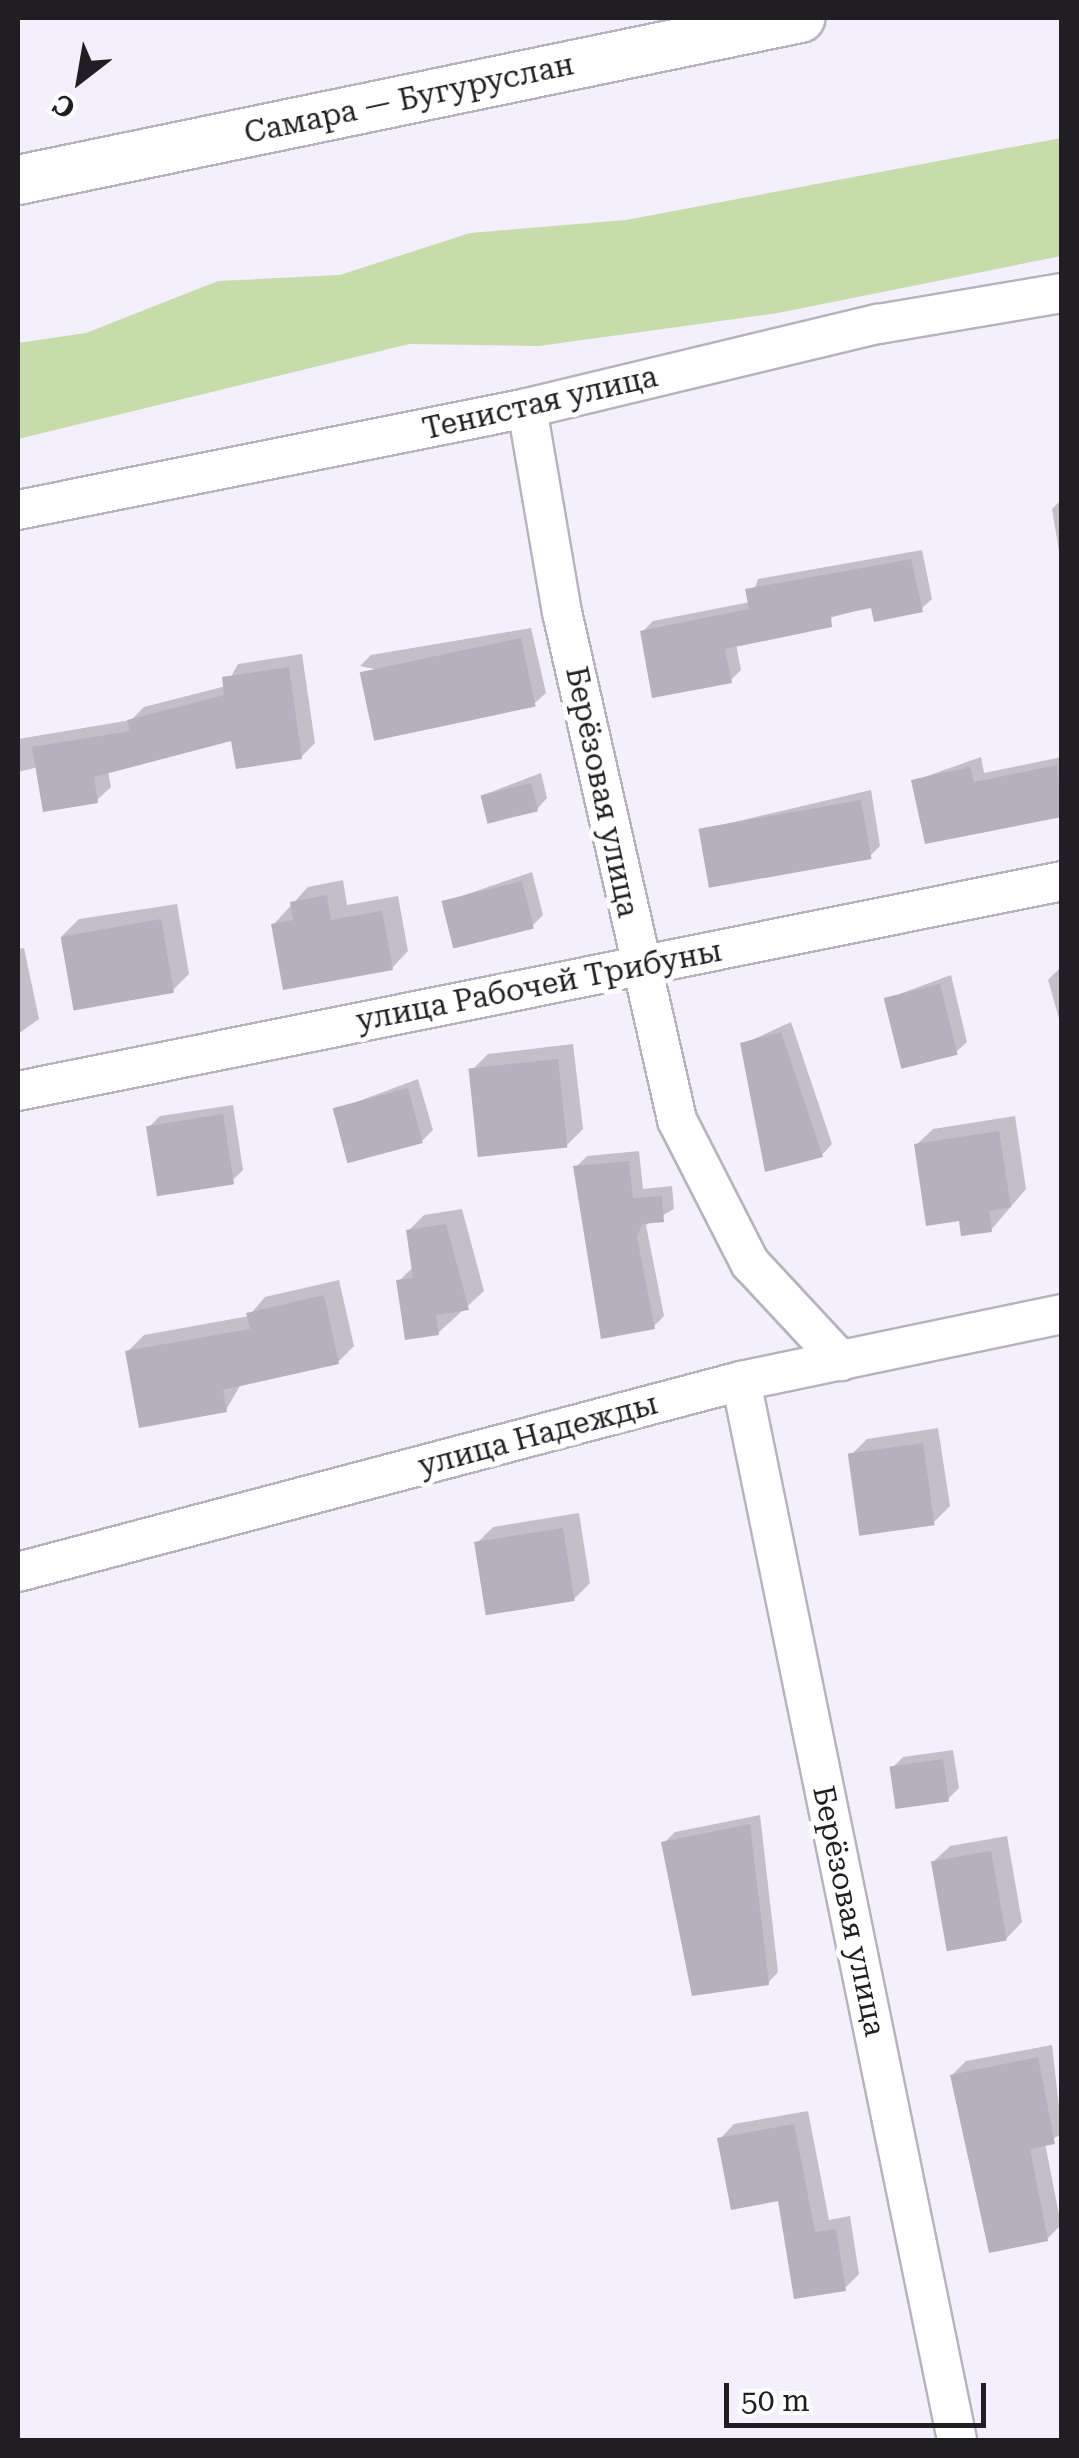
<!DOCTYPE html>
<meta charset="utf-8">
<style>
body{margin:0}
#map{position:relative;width:1079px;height:2458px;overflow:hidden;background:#f3effc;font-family:"Roboto Serif",serif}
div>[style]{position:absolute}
.green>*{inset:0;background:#c6dca9}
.shadow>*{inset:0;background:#0003}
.building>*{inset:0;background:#b4b0bd;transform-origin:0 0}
.roads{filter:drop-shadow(2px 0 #b6b2be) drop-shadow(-2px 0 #b6b2be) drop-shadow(0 2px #b6b2be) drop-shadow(0 -2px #b6b2be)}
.minor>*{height:38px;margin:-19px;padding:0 19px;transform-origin:19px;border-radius:19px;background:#fff}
.major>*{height:48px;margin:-24px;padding:0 24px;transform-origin:24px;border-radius:24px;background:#fff}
span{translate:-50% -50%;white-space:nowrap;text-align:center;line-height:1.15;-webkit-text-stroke:10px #fff;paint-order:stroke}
.street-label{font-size:30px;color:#201e23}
.frame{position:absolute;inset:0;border:20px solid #201e23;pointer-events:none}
.north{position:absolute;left:30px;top:30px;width:100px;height:100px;-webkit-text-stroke:8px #fff;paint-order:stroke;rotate:211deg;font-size:28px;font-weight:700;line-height:40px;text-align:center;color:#201e23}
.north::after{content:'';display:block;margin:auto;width:35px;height:45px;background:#201e23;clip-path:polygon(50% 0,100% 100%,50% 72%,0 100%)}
.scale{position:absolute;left:724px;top:2383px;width:262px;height:45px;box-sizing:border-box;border:5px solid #201e23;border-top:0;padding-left:12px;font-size:30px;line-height:35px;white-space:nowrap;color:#201e23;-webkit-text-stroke:8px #fff;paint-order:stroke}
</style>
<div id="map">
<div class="green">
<i style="clip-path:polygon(1061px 138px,1061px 256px,778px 313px,539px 346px,409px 344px,18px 439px,18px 343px,86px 333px,218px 281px,340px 275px,470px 233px,626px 220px)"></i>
</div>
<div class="shadow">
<i style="clip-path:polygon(1062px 499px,1062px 569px,1052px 509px)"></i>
<i style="clip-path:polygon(922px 550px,932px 599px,921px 609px,873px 606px,736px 644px,741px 670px,730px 681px,642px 632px,653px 621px,750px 602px,758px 579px)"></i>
<i style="clip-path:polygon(531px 628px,546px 693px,535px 703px,360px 666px,371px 655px)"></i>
<i style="clip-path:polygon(302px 654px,315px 743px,301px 757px,233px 738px,108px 771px,111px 787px,97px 800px,38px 767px,18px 772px,18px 739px,131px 720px,144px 707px,226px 686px,238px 664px)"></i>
<i style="clip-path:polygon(981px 757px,984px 773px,1062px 757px,1062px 815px,913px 781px)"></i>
<i style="clip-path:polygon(541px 773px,547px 798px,537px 809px,483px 795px)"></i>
<i style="clip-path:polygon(871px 790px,880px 846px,869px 857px,703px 838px,713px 827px)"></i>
<i style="clip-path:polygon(532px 872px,543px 915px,532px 926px,444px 902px)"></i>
<i style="clip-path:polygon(343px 880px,347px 905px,398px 896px,408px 951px,392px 968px,273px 925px,308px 887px)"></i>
<i style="clip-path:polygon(177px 904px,189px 974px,172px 991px,62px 936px,79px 919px)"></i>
<i style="clip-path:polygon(24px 948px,39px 1019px,18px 1034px,18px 949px)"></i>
<i style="clip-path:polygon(1059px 969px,1062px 969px,1062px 1029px,1048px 980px)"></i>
<i style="clip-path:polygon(951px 975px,967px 1042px,956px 1052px,886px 999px)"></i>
<i style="clip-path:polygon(791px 1022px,832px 1144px,822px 1155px,743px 1044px)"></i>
<i style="clip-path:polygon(573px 1044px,583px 1129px,567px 1145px,471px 1071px,488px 1054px)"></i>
<i style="clip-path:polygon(418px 1079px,433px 1130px,422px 1141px,335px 1110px)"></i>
<i style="clip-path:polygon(233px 1105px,243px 1170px,232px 1181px,149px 1127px,160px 1116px)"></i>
<i style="clip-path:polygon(1015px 1116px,1026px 1189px,991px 1230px,961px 1218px,916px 1145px,933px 1129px)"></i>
<i style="clip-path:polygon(639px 1151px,643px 1189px,672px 1186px,674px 1209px,646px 1225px,664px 1316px,654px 1326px,576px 1167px,587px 1156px)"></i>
<i style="clip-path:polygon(462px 1209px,484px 1291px,438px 1333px,399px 1281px,413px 1267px,408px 1231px,424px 1215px)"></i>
<i style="clip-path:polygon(339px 1280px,354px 1346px,338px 1362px,241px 1384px,226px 1410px,127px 1352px,144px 1335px,249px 1316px,265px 1297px)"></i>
<i style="clip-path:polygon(938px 1428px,950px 1506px,934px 1522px,850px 1456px,867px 1439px)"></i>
<i style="clip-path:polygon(579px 1513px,590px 1583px,574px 1599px,477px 1543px,493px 1527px)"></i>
<i style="clip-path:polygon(953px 1750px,959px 1788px,948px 1799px,892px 1768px,903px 1757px)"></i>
<i style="clip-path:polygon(760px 1815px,778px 1972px,768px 1983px,664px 1843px,675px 1832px)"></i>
<i style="clip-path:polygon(1007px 1836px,1022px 1922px,1006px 1939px,933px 1862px,950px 1846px)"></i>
<i style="clip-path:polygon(1052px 2045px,1062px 2134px,1045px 2143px,1061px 2225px,1047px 2239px,952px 2075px,966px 2061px)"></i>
<i style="clip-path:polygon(808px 2111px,829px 2220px,850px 2216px,859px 2274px,845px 2288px,780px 2198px,720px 2139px,734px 2124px)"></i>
</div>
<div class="building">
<i style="clip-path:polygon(911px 559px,923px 612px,874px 622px,871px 608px,831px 616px,832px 627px,725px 649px,732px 683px,652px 698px,640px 631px,749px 609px,745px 589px)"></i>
<i style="left:521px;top:638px;width:70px;height:165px;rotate:78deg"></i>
<i style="clip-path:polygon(289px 667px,302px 759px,236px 769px,231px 741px,94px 777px,98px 803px,43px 812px,32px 747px,130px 731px,127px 720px,224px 695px,222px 677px)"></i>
<i style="clip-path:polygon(1057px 765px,1062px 817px,925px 844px,911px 780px,970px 767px,974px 782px)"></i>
<i style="left:531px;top:783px;width:29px;height:52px;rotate:76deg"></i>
<i style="left:861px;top:800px;width:60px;height:165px;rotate:80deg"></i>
<i style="left:522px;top:881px;width:49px;height:83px;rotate:76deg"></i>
<i style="clip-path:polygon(327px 895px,331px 920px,382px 911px,393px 970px,283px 990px,271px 924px,293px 920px,290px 902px)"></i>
<i style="left:161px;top:919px;width:75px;height:102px;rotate:80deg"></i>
<i style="left:940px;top:984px;width:73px;height:58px;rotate:76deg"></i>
<i style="clip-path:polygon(781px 1032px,823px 1157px,765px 1172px,740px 1043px)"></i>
<i style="left:558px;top:1059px;width:89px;height:90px;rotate:84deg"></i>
<i style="left:408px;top:1088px;width:57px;height:78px;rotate:75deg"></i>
<i style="left:223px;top:1114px;width:71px;height:78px;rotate:81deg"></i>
<i style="clip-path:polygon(999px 1131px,1011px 1207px,989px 1211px,992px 1232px,961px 1236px,959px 1221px,926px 1226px,914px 1144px)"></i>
<i style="clip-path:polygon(629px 1161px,633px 1198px,662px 1196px,664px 1222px,642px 1224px,637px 1237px,655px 1329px,601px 1339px,573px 1166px)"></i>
<i style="clip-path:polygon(446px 1224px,469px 1310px,436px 1315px,439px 1335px,405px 1340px,396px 1280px,413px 1278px,406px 1230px)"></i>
<i style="clip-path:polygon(324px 1295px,339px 1364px,223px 1390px,227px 1412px,139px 1428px,125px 1351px,250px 1329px,246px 1313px)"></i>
<i style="left:923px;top:1443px;width:83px;height:76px;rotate:82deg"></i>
<i style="left:563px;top:1528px;width:74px;height:90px;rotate:81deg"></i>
<i style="left:943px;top:1759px;width:43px;height:54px;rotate:82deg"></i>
<i style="clip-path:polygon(750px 1824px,769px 1985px,692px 1996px,661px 1842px)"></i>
<i style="left:991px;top:1851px;width:91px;height:61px;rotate:80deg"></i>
<i style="clip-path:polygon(1038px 2057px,1055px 2144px,1030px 2149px,1048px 2241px,989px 2253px,950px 2075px)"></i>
<i style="clip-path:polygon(794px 2124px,815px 2232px,836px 2229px,846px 2291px,794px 2299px,778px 2201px,731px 2210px,717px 2138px)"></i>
</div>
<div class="roads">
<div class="minor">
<i style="left:527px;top:408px;width:207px;rotate:80.3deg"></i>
<i style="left:562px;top:612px;width:521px;rotate:77.24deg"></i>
<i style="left:677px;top:1120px;width:161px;rotate:63deg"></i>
<i style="left:750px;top:1263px;width:134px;rotate:47.1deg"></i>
<i style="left:18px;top:510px;width:519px;rotate:-11.33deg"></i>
<i style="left:527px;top:408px;width:361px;rotate:-13.5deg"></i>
<i style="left:878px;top:324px;width:187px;rotate:-9.6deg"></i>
<i style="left:18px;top:1091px;width:1065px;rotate:-11.37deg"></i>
<i style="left:741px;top:1381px;width:1081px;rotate:78.47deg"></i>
<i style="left:18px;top:1572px;width:748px;rotate:-14.8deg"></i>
<i style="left:741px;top:1381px;width:328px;rotate:-11.8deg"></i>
</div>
<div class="major">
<i style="left:18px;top:180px;width:799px;rotate:-11.7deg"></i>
</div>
</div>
<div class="street-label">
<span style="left:409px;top:99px;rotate:-12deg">Самара — Бугуруслан</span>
<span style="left:540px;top:403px;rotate:-13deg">Тенистая улица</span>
<span style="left:602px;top:792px;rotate:78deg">Берёзовая улица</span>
<span style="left:539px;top:986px;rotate:-11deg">улица Рабочей Трибуны</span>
<span style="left:538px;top:1435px;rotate:-15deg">улица Надежды</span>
<span style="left:849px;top:1911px;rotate:78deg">Берёзовая улица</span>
</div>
<div class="frame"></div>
<div class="north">С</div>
<div class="scale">50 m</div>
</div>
